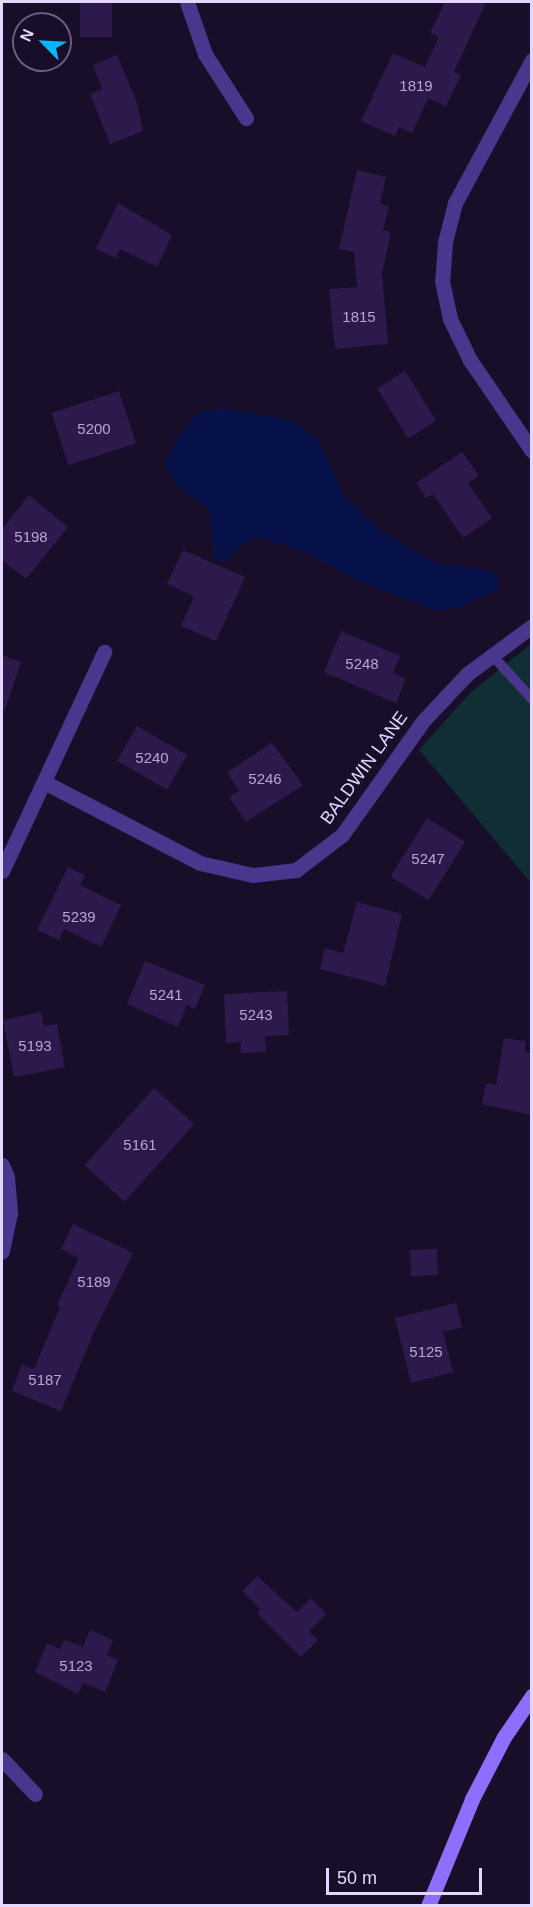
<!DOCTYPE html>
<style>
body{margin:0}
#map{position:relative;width:533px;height:1907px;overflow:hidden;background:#180e29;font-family:Arial,sans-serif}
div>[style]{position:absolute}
.green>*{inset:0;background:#112e34}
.water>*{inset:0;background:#07124a}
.building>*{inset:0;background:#2d194c;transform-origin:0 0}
.lane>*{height:10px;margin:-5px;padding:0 5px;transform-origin:5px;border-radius:5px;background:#4a368c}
.street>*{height:15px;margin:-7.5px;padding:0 7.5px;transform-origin:7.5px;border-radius:7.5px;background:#4a368c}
.secondary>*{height:15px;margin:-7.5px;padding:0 7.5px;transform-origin:7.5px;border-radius:7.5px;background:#8e6eff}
span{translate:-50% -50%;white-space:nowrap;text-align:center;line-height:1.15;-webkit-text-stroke:4.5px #180e29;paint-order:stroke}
.number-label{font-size:15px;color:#b6a8d2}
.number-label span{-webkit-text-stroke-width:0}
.street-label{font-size:18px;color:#e3d7ff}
.frame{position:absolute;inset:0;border:3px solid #e3d7ff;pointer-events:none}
.north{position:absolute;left:12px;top:12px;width:60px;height:60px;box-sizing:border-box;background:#180e29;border:2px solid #695e7f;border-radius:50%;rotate:294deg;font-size:16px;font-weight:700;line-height:24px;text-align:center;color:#e3d7ff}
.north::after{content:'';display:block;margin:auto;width:21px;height:27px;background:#03b4ff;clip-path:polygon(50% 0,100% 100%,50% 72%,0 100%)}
.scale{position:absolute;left:326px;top:1868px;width:156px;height:27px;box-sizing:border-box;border:3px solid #e3d7ff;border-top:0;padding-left:8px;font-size:18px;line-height:21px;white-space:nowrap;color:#e3d7ff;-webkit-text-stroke:4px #180e29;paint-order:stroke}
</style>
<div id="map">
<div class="green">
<i style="clip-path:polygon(531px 644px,531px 883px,419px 750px,470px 693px)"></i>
</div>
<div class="water">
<i style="clip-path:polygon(225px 408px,290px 420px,318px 439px,344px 496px,382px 531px,433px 562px,493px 572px,498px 577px,499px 589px,460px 607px,438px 611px,360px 582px,304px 552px,260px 537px,243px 544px,222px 563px,215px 558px,209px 509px,176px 485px,165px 465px,177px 438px,198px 413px)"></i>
</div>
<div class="building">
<i style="left:80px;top:2px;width:32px;height:35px"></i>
<i style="clip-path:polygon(445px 2px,486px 2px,454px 72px,461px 75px,446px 106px,428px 98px,412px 133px,399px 127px,395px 136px,361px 121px,393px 53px,425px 67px,439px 37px,430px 33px)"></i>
<i style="clip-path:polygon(117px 55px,137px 103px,143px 131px,110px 144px,90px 94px,102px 89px,93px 65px)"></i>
<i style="clip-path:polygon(357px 170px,386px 177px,380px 204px,389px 206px,383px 230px,391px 232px,382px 273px,388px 344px,335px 349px,329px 289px,357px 287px,354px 252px,339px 249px)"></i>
<i style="clip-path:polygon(118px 203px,172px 235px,157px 267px,120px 249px,116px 258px,96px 249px)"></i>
<i style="left:405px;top:371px;width:59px;height:33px;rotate:58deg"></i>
<i style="left:119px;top:391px;width:55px;height:71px;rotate:72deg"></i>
<i style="clip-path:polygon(462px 452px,479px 476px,468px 483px,492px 518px,463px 538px,433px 494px,426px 498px,416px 483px)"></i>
<i style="clip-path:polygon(29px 495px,68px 527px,26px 579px,2px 560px,2px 529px)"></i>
<i style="clip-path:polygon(183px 550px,245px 577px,216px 641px,181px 626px,194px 596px,167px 584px)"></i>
<i style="clip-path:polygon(341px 631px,400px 656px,393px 673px,406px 679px,396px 703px,324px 672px)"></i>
<i style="clip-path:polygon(2px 655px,21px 662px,5px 710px,2px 709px)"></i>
<i style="left:137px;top:726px;width:58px;height:40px;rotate:30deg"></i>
<i style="clip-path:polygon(272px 743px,303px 785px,246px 822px,229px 797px,239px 791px,227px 772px)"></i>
<i style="left:427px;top:818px;width:45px;height:69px;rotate:32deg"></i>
<i style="clip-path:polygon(68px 867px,85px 875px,80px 885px,121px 905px,101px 947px,64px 929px,59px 940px,37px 930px)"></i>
<i style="clip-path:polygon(357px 902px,402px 914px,385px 986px,320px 969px,325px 948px,343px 953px)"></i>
<i style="clip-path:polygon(145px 961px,205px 985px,195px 1009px,187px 1005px,178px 1027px,127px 1004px)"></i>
<i style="clip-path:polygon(287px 991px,289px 1035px,265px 1036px,266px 1052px,241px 1053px,241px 1042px,226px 1043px,224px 994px)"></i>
<i style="clip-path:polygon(41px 1012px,44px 1026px,57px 1024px,65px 1067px,14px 1077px,3px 1020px)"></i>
<i style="clip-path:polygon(504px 1038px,526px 1041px,525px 1052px,531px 1053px,531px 1115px,482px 1104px,486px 1083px,496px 1085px)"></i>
<i style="left:154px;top:1088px;width:54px;height:104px;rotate:42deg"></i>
<i style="clip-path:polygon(73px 1224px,133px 1253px,97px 1325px,61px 1411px,12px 1391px,22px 1364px,34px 1369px,60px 1307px,57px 1305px,79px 1258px,61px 1249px)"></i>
<i style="left:437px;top:1249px;width:26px;height:27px;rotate:88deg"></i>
<i style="clip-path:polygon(456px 1303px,462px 1327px,443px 1332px,453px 1372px,411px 1383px,395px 1318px)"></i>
<i style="clip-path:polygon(257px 1576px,297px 1612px,311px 1598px,326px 1614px,309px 1631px,318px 1640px,301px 1657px,257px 1613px,260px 1609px,242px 1591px)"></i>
<i style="clip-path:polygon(90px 1630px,113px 1640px,107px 1655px,118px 1660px,105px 1692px,83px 1683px,78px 1694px,35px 1672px,47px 1643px,60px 1649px,64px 1640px,83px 1647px)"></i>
</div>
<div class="lane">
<i style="left:491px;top:654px;width:61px;rotate:47.7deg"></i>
</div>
<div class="street">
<i style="left:187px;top:2px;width:55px;rotate:70.9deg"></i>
<i style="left:205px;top:54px;width:76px;rotate:57.4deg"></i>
<i style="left:532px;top:60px;width:162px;rotate:118.3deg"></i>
<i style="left:455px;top:203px;width:40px;rotate:104.4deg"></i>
<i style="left:445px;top:242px;width:39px;rotate:94deg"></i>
<i style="left:442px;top:281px;width:39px;rotate:78deg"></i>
<i style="left:450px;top:319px;width:46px;rotate:64deg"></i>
<i style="left:470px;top:360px;width:110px;rotate:55.7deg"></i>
<i style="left:44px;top:782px;width:176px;rotate:27.4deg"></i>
<i style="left:200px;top:863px;width:54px;rotate:12.8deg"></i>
<i style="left:253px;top:875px;width:43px;rotate:-6.6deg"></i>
<i style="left:296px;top:870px;width:58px;rotate:-37.3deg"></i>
<i style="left:342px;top:835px;width:140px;rotate:-54.6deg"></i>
<i style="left:423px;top:721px;width:64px;rotate:-46.9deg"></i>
<i style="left:467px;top:674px;width:81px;rotate:-36.4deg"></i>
<i style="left:2px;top:871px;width:242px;rotate:-65deg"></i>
<i style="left:2px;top:1165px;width:13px;rotate:67deg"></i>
<i style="left:7px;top:1177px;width:36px;rotate:85deg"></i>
<i style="left:10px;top:1213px;width:39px;rotate:102deg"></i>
<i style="left:2px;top:1759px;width:48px;rotate:46.7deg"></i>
</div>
<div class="secondary">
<i style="left:428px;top:1906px;width:116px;rotate:-67.6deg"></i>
<i style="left:472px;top:1799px;width:70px;rotate:-62.7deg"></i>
<i style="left:504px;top:1737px;width:50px;rotate:-55.7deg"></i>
</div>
<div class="number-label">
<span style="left:416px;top:86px">1819</span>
<span style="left:359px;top:317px">1815</span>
<span style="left:94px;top:429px">5200</span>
<span style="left:31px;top:537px">5198</span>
<span style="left:362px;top:664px">5248</span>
<span style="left:152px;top:758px">5240</span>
<span style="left:265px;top:779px">5246</span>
<span style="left:428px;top:859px">5247</span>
<span style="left:79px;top:917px">5239</span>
<span style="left:166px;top:995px">5241</span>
<span style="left:256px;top:1015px">5243</span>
<span style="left:35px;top:1046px">5193</span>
<span style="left:140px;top:1145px">5161</span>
<span style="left:94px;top:1282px">5189</span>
<span style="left:426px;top:1352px">5125</span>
<span style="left:45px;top:1380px">5187</span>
<span style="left:76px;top:1666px">5123</span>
</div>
<div class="street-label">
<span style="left:364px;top:768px;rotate:-54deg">BALDWIN LANE</span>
</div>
<div class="frame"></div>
<div class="north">N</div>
<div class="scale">50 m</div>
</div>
